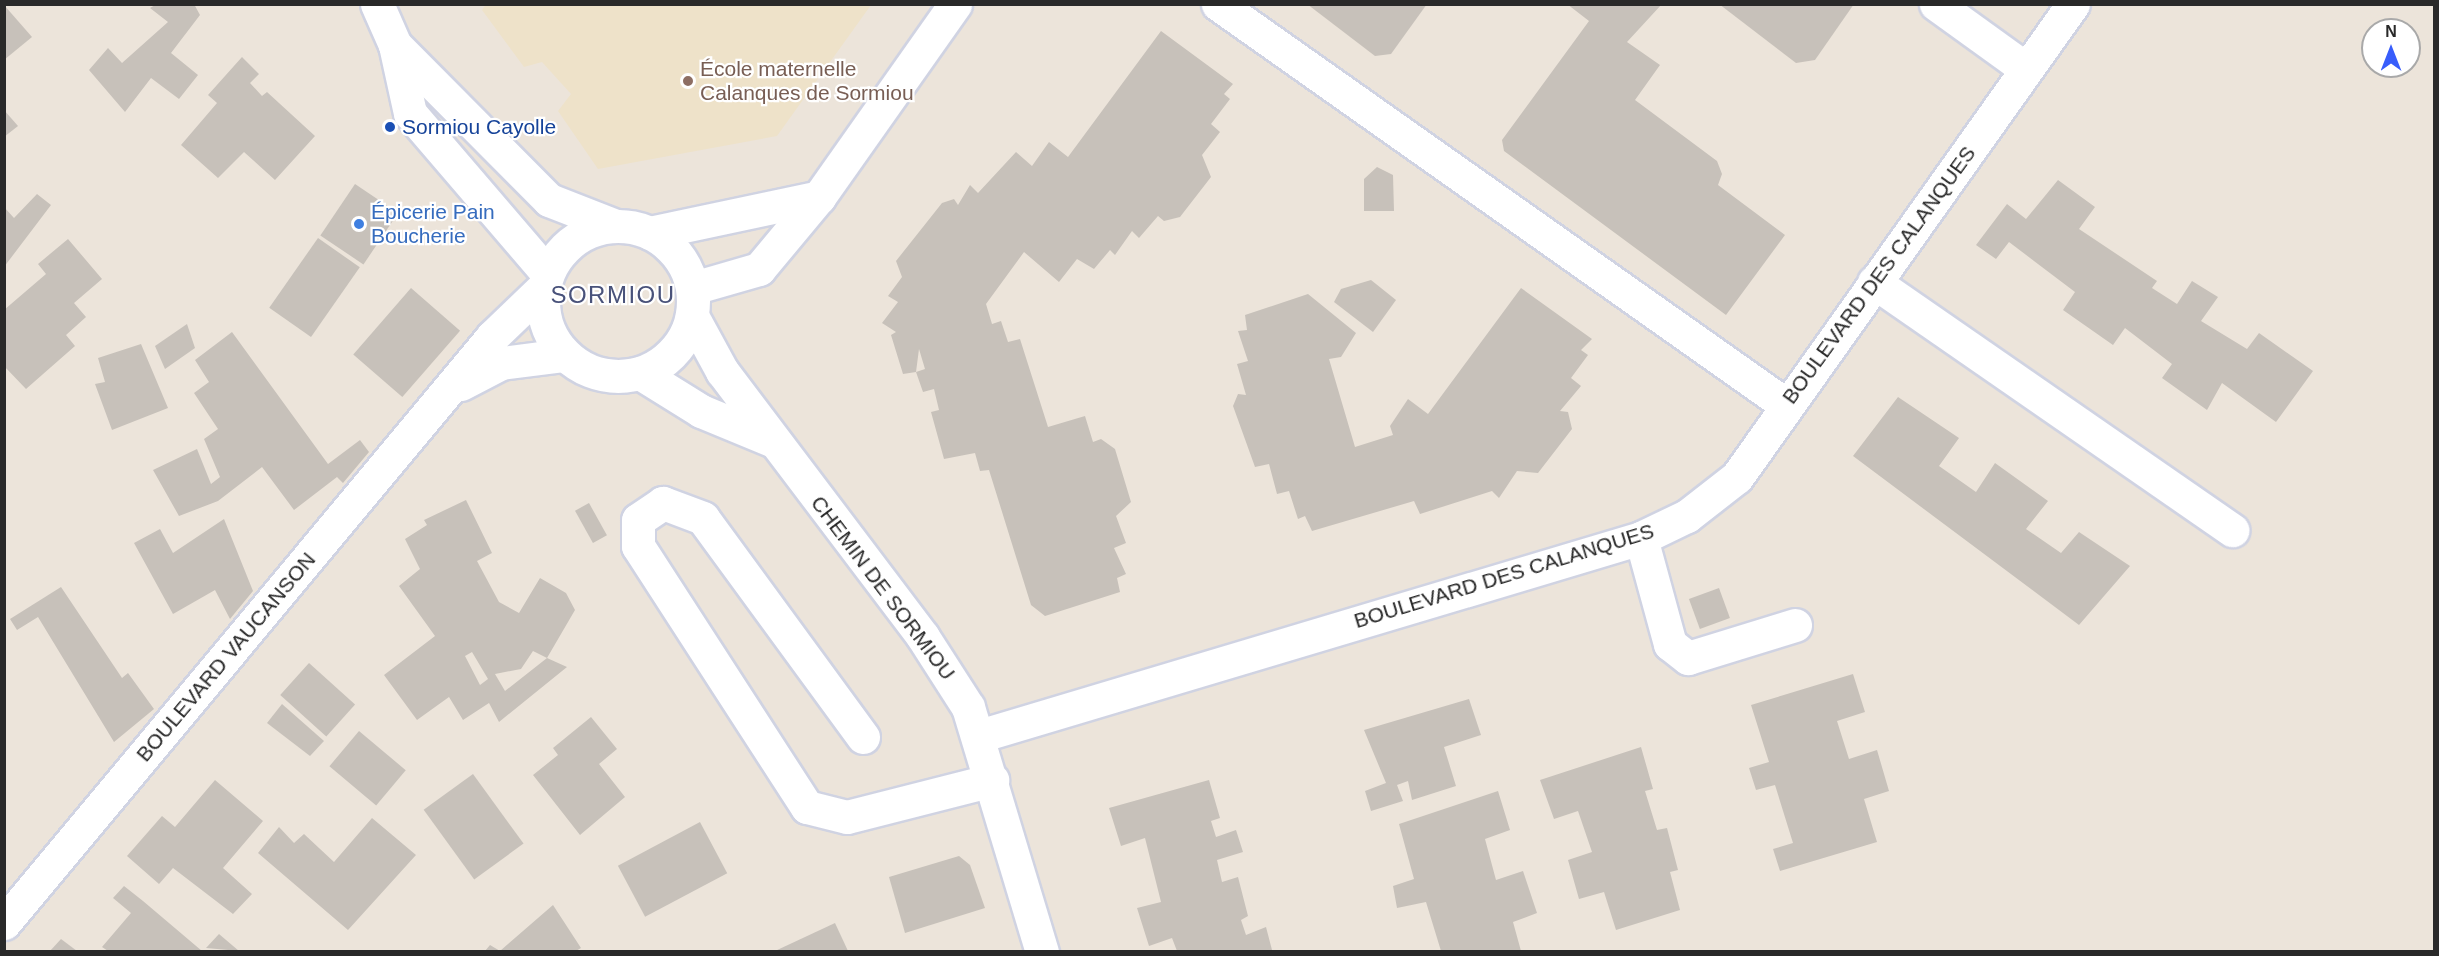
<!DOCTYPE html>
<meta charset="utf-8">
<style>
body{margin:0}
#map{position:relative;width:2439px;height:956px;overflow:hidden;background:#ece4da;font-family:Arial,sans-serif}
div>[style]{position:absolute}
.education>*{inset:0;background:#eee2c9}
.building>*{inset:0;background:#c7c1ba;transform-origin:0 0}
.roads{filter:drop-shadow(2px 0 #d0d3e2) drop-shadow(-2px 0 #d0d3e2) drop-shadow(0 2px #d0d3e2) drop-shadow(0 -2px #d0d3e2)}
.minor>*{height:33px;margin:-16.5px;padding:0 16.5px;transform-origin:16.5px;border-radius:16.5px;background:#fff}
.minor>.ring{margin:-16.5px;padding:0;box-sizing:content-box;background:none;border:33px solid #fff;border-radius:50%}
.dots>*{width:16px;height:16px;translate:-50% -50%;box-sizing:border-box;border:3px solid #fff;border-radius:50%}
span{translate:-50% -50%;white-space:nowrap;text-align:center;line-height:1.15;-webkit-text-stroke:4.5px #fff;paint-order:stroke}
.education-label{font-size:21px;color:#785e54}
.left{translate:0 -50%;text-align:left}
.transit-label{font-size:21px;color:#164399}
.shop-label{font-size:21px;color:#366cbe}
.street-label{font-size:21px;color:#292929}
.quarter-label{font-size:24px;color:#49527a;letter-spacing:1.5px}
.frame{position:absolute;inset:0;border:6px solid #292929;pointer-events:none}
.north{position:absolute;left:2361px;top:18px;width:60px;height:60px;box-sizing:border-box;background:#fff;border:2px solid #a9a9a9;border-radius:50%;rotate:0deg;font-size:16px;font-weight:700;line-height:24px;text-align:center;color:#292929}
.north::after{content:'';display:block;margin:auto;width:21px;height:27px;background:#385dfb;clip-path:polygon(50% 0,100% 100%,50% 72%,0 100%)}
</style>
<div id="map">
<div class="education">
<i style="clip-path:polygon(486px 4px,871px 4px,871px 5px,777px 136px,598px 169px,558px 111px,571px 94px,542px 62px,524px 67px,482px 10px)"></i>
</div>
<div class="building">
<i style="clip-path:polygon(157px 4px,194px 4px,200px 15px,171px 53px,198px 75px,179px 99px,151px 78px,125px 112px,89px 70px,108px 48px,122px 63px,168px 22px,150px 8px)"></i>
<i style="clip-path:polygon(1307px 4px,1427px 4px,1391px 54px,1375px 56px)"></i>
<i style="clip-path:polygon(1567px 4px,1662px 4px,1627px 42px,1660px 65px,1635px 100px,1717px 161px,1722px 174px,1718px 185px,1785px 235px,1726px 315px,1504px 151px,1502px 140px,1589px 21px)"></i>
<i style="clip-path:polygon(1719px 4px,1854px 4px,1815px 60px,1796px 63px)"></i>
<i style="clip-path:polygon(4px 5px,32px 37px,4px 60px)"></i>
<i style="clip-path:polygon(1161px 31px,1233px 84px,1224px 94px,1230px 99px,1211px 124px,1220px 132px,1202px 155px,1211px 177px,1180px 217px,1164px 221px,1158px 216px,1139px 238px,1132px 231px,1115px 255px,1110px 250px,1094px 269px,1077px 259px,1059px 282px,1024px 252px,986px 304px,992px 324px,1001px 321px,1008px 342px,1020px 339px,1048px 427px,1085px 416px,1093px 442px,1101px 439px,1115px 449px,1131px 502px,1116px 516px,1126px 543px,1114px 548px,1126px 574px,1117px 578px,1120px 592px,1045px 616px,1031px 605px,989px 470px,980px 471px,975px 453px,944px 459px,931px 412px,939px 410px,934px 389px,923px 392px,916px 372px,925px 369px,919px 349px,916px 372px,903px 374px,891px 335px,896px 332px,882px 323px,898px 302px,888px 296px,902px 277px,896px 261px,942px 203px,954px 199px,958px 205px,970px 185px,978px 193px,1016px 152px,1032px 166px,1049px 142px,1068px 157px)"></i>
<i style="clip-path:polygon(242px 57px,259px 74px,250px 83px,262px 96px,267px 92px,315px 136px,275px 180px,244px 152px,218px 178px,181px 145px,217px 103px,208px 95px)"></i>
<i style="clip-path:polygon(4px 110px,18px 126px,4px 137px)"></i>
<i style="clip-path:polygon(1377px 167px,1393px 175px,1394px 211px,1364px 211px,1364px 179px)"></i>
<i style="clip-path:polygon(2058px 180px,2095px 207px,2079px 229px,2157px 281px,2152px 288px,2177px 304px,2192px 281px,2218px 297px,2201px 321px,2247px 349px,2259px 333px,2313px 371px,2276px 422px,2222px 383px,2207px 410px,2162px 378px,2172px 364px,2125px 328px,2113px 345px,2063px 310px,2075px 292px,2009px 242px,1996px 259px,1976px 245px,2007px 204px,2026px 219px)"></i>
<i style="left:355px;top:184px;width:52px;height:62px;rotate:34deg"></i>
<i style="clip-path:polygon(37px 194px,51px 205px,4px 267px,4px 207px,14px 218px)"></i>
<i style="left:318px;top:238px;width:51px;height:85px;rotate:35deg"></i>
<i style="clip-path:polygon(68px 239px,102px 279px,74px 303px,86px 317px,66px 335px,75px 346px,26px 389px,4px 366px,4px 310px,46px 274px,38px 264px)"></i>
<i style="clip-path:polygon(1371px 280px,1396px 300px,1373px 332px,1334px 302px,1341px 289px)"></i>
<i style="left:411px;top:288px;width:65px;height:88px;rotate:41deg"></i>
<i style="clip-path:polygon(1521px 288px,1592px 339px,1581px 350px,1588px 355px,1571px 378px,1581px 386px,1560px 411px,1568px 412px,1572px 429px,1538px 473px,1517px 471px,1499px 498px,1492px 491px,1420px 514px,1414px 501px,1312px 531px,1305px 516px,1298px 519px,1289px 491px,1277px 494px,1269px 464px,1255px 467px,1233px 406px,1238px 394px,1246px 395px,1237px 364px,1248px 361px,1238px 331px,1247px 330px,1245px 315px,1308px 294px,1356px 333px,1341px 357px,1329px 359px,1355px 447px,1393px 435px,1390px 426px,1408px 399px,1428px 414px)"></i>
<i style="clip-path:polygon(187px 324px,195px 348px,165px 369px,155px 346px)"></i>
<i style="clip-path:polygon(232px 332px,328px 464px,360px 440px,369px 452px,343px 483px,337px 477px,294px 510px,262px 467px,218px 501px,179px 516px,153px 470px,197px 449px,211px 484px,220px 477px,204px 439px,218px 429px,194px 393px,209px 382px,195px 360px)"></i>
<i style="clip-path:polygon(141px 344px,168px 408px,112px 430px,95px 384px,105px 382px,98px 358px)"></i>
<i style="clip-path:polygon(1898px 397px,1959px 438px,1939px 466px,1976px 492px,1995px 463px,2048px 501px,2026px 529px,2061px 553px,2079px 532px,2130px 566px,2079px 625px,1853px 456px)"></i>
<i style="clip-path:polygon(evenodd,466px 500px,492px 553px,477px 561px,499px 602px,519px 613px,540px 578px,566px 593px,575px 610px,547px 658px,533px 651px,521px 669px,495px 674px,505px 691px,547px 658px,567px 667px,499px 722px,489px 703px,463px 720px,449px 697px,417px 720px,384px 675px,435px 636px,399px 586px,420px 569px,405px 539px,427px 525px,424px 520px,466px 500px,472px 652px,488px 679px,480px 685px,465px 656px,472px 652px)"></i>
<i style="left:589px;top:503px;width:37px;height:16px;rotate:61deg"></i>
<i style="clip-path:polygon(224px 519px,253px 591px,230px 619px,215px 590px,173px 614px,134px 543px,160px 529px,173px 553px)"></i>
<i style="clip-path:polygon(61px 587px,122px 678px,128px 673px,154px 709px,114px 742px,38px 617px,17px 630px,10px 619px)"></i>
<i style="left:1719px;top:588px;width:32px;height:32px;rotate:70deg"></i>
<i style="left:309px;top:663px;width:62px;height:43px;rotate:42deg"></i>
<i style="clip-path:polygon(1853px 674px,1865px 712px,1837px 721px,1849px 759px,1877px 750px,1889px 791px,1864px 799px,1877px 842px,1780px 871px,1773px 849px,1793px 843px,1775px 785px,1756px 790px,1749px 768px,1769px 762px,1751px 705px)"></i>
<i style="clip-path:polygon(1469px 699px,1481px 735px,1444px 747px,1456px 786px,1412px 800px,1408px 781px,1397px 785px,1403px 801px,1371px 811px,1365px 791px,1386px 783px,1364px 730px)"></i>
<i style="clip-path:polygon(282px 704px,324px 741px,310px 756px,267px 723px)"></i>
<i style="clip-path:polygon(591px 717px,617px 749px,599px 764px,625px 797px,580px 835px,533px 775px,558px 755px,553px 748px)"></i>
<i style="left:359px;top:731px;width:61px;height:46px;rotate:40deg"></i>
<i style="clip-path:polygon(1641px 747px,1653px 789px,1645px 791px,1657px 830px,1667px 828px,1678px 870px,1670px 872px,1680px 910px,1616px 930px,1604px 892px,1579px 899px,1568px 860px,1592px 852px,1578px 811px,1554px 819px,1540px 780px)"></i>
<i style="left:473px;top:774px;width:86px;height:61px;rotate:54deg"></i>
<i style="clip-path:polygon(215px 780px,263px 821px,223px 868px,252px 894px,233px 914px,173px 868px,159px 884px,127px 856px,162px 816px,175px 827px)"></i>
<i style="clip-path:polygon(1209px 780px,1220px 818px,1211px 821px,1216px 837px,1236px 830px,1243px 852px,1217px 860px,1222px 882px,1238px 877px,1248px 916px,1241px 920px,1246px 935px,1266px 927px,1272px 950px,1177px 951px,1172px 938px,1149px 946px,1137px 908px,1161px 902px,1145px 838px,1121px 846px,1109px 808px)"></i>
<i style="clip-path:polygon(1498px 791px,1510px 830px,1485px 839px,1496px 880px,1523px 871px,1537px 913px,1513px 922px,1521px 951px,1441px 951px,1426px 902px,1397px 908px,1393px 886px,1414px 879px,1399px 824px)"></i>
<i style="clip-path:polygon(372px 818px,416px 855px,348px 930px,258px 853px,279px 827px,294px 843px,304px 834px,334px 862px)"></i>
<i style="left:700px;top:822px;width:58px;height:93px;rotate:62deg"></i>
<i style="clip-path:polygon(959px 856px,970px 865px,985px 908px,905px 933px,889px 877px)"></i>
<i style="clip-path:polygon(124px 886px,143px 901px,202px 951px,108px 951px,102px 947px,131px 913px,113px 898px)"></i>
<i style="clip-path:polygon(553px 905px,581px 948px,576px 951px,485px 951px,490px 945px,500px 951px)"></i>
<i style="clip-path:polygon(835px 923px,848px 951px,775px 951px)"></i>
<i style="clip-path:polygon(219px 934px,239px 951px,206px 948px)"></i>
<i style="clip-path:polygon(61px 939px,77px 951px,50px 951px)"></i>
</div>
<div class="roads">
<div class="minor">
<i style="left:377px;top:4px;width:45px;rotate:66.3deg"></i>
<i style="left:395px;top:45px;width:70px;rotate:77.6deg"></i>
<i style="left:410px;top:113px;width:211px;rotate:49.4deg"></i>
<i style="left:1218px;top:4px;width:695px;rotate:35.22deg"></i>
<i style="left:1936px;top:4px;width:111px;rotate:35.8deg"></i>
<i style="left:395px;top:45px;width:218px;rotate:45.2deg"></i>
<i style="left:549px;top:200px;width:72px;rotate:21.2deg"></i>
<i class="ring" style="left:543px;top:226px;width:117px;height:117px"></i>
<i style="left:650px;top:233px;width:173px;rotate:-12deg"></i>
<i style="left:1874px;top:282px;width:436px;rotate:34.7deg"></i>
<i style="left:693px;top:288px;width:69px;rotate:-16.1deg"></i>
<i style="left:759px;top:269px;width:94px;rotate:-50.2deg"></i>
<i style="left:819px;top:197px;width:236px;rotate:-54.8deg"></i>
<i style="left:692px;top:316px;width:63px;rotate:61.4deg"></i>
<i style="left:722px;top:371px;width:333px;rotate:52.9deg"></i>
<i style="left:923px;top:637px;width:83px;rotate:57.3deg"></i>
<i style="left:968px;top:707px;width:256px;rotate:73.2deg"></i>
<i style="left:640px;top:373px;width:72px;rotate:31.9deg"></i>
<i style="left:701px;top:411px;width:76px;rotate:22.5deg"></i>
<i style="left:461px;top:384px;width:45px;rotate:-27.7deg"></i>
<i style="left:501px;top:363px;width:64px;rotate:-7.2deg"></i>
<i style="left:1641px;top:538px;width:110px;rotate:74.7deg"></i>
<i style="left:1670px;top:644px;width:23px;rotate:38deg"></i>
<i style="left:1688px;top:658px;width:112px;rotate:-17.1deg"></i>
<i style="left:979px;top:736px;width:691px;rotate:-16.65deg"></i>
<i style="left:1641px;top:538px;width:51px;rotate:-25.6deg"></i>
<i style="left:1687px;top:516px;width:63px;rotate:-38deg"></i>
<i style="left:1737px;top:477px;width:580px;rotate:-54.61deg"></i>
<i style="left:863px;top:737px;width:271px;rotate:-126.2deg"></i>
<i style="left:703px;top:518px;width:43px;rotate:-159.4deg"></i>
<i style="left:663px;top:503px;width:30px;rotate:146deg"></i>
<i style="left:638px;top:520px;width:26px;rotate:90deg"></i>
<i style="left:638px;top:546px;width:311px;rotate:57.1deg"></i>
<i style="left:807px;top:807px;width:41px;rotate:14deg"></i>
<i style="left:847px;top:817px;width:150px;rotate:-14.3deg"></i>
<i style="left:4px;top:923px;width:763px;rotate:-50.21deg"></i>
<i style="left:492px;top:337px;width:71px;rotate:-43.9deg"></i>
</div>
</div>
<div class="dots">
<i style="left:688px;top:81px;background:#8d6e63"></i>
<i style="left:390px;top:127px;background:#1a4fb4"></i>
<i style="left:359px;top:224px;background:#3f7fe0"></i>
</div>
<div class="education-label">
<span class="left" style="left:700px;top:81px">École maternelle<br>Calanques de Sormiou</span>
</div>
<div class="transit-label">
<span class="left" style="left:402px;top:127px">Sormiou Cayolle</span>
</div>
<div class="shop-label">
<span class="left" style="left:371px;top:224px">Épicerie Pain<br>Boucherie</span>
</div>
<div class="street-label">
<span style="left:1879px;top:275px;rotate:-54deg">BOULEVARD DES CALANQUES</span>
<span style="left:1504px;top:576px;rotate:-17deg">BOULEVARD DES CALANQUES</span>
<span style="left:883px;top:588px;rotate:53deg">CHEMIN DE SORMIOU</span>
<span style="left:226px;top:657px;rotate:-50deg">BOULEVARD VAUCANSON</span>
</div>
<div class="quarter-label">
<span style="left:613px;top:295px">SORMIOU</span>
</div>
<div class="frame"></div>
<div class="north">N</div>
</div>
